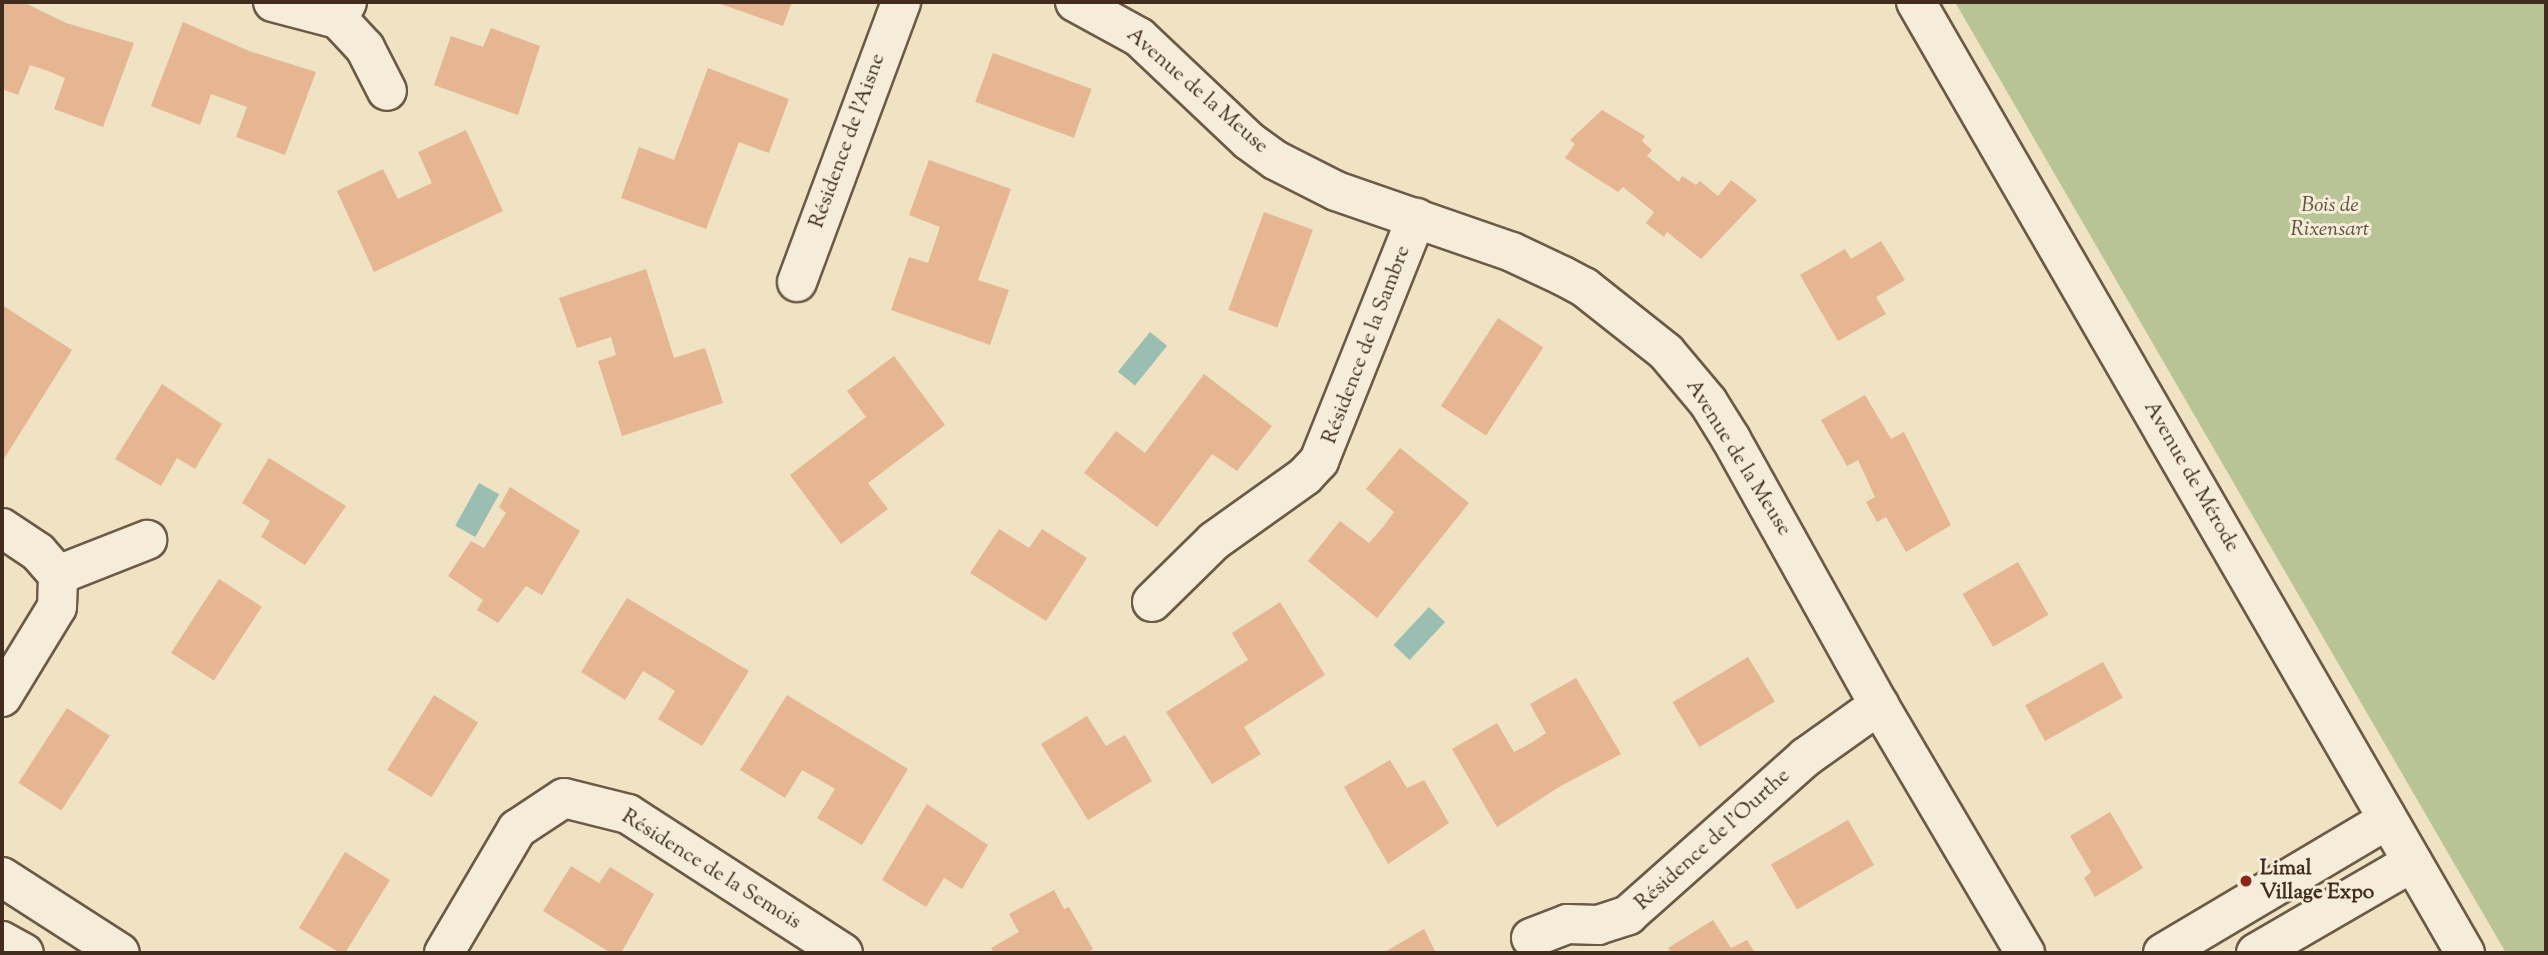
<!DOCTYPE html>
<meta charset="utf-8">
<style>
body{margin:0}
#map{position:relative;width:2548px;height:955px;overflow:hidden;background:#efe3c4;font-family:"Sorts Mill Goudy",serif}
div>[style]{position:absolute}
.green>*{inset:0;background:#b8c495}
.water>*{inset:0;background:#9abeb1;transform-origin:0 0}
.building>*{inset:0;background:#e6b591;transform-origin:0 0}
.roads{filter:drop-shadow(2px 0 #6c5a47) drop-shadow(-2px 0 #6c5a47) drop-shadow(0 2px #6c5a47) drop-shadow(0 -2px #6c5a47)}
.minor>*{height:38px;margin:-19px;padding:0 19px;transform-origin:19px;border-radius:19px;background:#f5edd9}
.tertiary>*{height:38px;margin:-19px;padding:0 19px;transform-origin:19px;border-radius:19px;background:#f5edd9}
.dots>*{width:19px;height:19px;translate:-50% -50%;box-sizing:border-box;border:4px solid #f5edd9;border-radius:50%}
span{translate:-50% -50%;white-space:nowrap;text-align:center;line-height:1.15;-webkit-text-stroke:6px #f5edd9;paint-order:stroke}
.street-label{font-size:21px;color:#412c1d}
.park-label{font-size:21px;color:#5f523b;font-style:italic}
.poi-label{font-size:21px;color:#412c1d;font-weight:700}
.left{translate:0 -50%;text-align:left}
.frame{position:absolute;inset:0;border:4px solid #412c1d;pointer-events:none}
</style>
<div id="map">
<div class="green">
<i style="clip-path:polygon(1955px 2px,2546px 2px,2546px 953px,2506px 953px)"></i>
</div>
<div class="water">
<i style="left:1150px;top:332px;width:22px;height:51px;rotate:39deg"></i>
<i style="left:479px;top:483px;width:23px;height:49px;rotate:29deg"></i>
<i style="left:1429px;top:607px;width:22px;height:52px;rotate:43deg"></i>
</div>
<div class="building">
<i style="clip-path:polygon(2px 2px,23px 2px,66px 23px,134px 43px,103px 127px,54px 109px,65px 78px,48px 71px,30px 65px,18px 95px,2px 89px)"></i>
<i style="clip-path:polygon(715px 2px,792px 2px,783px 26px)"></i>
<i style="clip-path:polygon(183px 22px,249px 51px,316px 72px,285px 155px,236px 137px,247px 107px,211px 94px,200px 125px,151px 106px)"></i>
<i style="clip-path:polygon(491px 28px,540px 46px,518px 115px,434px 85px,451px 36px,483px 47px)"></i>
<i style="left:993px;top:53px;width:105px;height:52px;rotate:20deg"></i>
<i style="clip-path:polygon(708px 68px,789px 99px,769px 153px,739px 142px,706px 229px,621px 198px,639px 147px,674px 160px)"></i>
<i style="clip-path:polygon(1602px 110px,1645px 136px,1642px 141px,1652px 150px,1647px 156px,1679px 182px,1682px 176px,1696px 185px,1700px 181px,1718px 196px,1731px 180px,1757px 200px,1701px 259px,1667px 232px,1664px 237px,1646px 223px,1654px 212px,1623px 187px,1618px 192px,1565px 158px,1575px 144px,1570px 140px)"></i>
<i style="clip-path:polygon(466px 130px,503px 211px,374px 272px,337px 191px,383px 169px,398px 199px,432px 183px,418px 152px)"></i>
<i style="clip-path:polygon(929px 160px,1011px 189px,978px 280px,1009px 290px,990px 345px,891px 310px,909px 257px,928px 263px,940px 227px,909px 215px)"></i>
<i style="left:1264px;top:212px;width:52px;height:104px;rotate:20deg"></i>
<i style="clip-path:polygon(1881px 241px,1905px 280px,1876px 297px,1886px 314px,1838px 341px,1800px 275px,1845px 249px,1851px 259px)"></i>
<i style="clip-path:polygon(646px 269px,674px 358px,705px 348px,723px 403px,622px 436px,598px 361px,616px 355px,611px 337px,577px 348px,559px 298px)"></i>
<i style="clip-path:polygon(2px 305px,72px 350px,2px 462px)"></i>
<i style="left:1498px;top:318px;width:54px;height:105px;rotate:33deg"></i>
<i style="clip-path:polygon(894px 356px,945px 425px,868px 483px,888px 509px,841px 544px,790px 475px,866px 417px,847px 391px)"></i>
<i style="clip-path:polygon(1204px 374px,1272px 426px,1237px 471px,1212px 454px,1157px 527px,1084px 473px,1116px 431px,1145px 453px)"></i>
<i style="clip-path:polygon(162px 384px,222px 424px,195px 469px,177px 458px,161px 486px,115px 459px)"></i>
<i style="clip-path:polygon(1865px 395px,1891px 439px,1904px 432px,1951px 525px,1906px 552px,1886px 517px,1877px 522px,1866px 502px,1875px 497px,1858px 460px,1847px 466px,1821px 420px)"></i>
<i style="clip-path:polygon(1400px 448px,1469px 503px,1377px 618px,1308px 561px,1340px 521px,1369px 543px,1383px 527px,1394px 512px,1366px 489px)"></i>
<i style="clip-path:polygon(269px 458px,346px 506px,305px 565px,261px 537px,270px 521px,242px 503px)"></i>
<i style="clip-path:polygon(510px 487px,580px 531px,542px 595px,526px 586px,498px 623px,477px 610px,483px 600px,448px 576px,471px 541px,484px 548px,506px 513px,499px 507px)"></i>
<i style="clip-path:polygon(999px 529px,1029px 548px,1042px 529px,1087px 558px,1046px 621px,970px 573px)"></i>
<i style="left:2018px;top:562px;width:61px;height:64px;rotate:60deg"></i>
<i style="left:219px;top:579px;width:51px;height:88px;rotate:33deg"></i>
<i style="clip-path:polygon(627px 598px,749px 671px,702px 746px,658px 719px,675px 691px,660px 681px,643px 671px,625px 700px,581px 672px)"></i>
<i style="clip-path:polygon(1280px 602px,1325px 675px,1244px 727px,1261px 754px,1212px 784px,1166px 712px,1248px 660px,1232px 633px)"></i>
<i style="left:1748px;top:657px;width:52px;height:88px;rotate:59deg"></i>
<i style="left:2103px;top:662px;width:41px;height:89px;rotate:61deg"></i>
<i style="clip-path:polygon(1576px 678px,1621px 754px,1559px 787px,1497px 827px,1452px 749px,1497px 723px,1514px 752px,1533px 742px,1546px 733px,1530px 704px)"></i>
<i style="left:434px;top:695px;width:52px;height:88px;rotate:32deg"></i>
<i style="clip-path:polygon(787px 695px,908px 769px,862px 845px,817px 818px,835px 789px,818px 779px,802px 770px,785px 798px,740px 770px)"></i>
<i style="left:67px;top:708px;width:51px;height:89px;rotate:33deg"></i>
<i style="clip-path:polygon(1087px 716px,1106px 746px,1125px 735px,1152px 781px,1088px 820px,1041px 744px)"></i>
<i style="clip-path:polygon(1390px 760px,1407px 788px,1424px 780px,1449px 823px,1388px 864px,1344px 787px)"></i>
<i style="clip-path:polygon(927px 804px,988px 845px,962px 889px,944px 878px,926px 907px,882px 880px)"></i>
<i style="clip-path:polygon(2110px 812px,2143px 868px,2095px 897px,2084px 878px,2091px 872px,2070px 836px)"></i>
<i style="left:1848px;top:820px;width:52px;height:89px;rotate:60deg"></i>
<i style="clip-path:polygon(345px 852px,390px 880px,345px 953px,340px 953px,299px 928px)"></i>
<i style="clip-path:polygon(571px 866px,599px 883px,610px 867px,654px 894px,621px 953px,611px 953px,543px 911px)"></i>
<i style="clip-path:polygon(1054px 890px,1064px 909px,1069px 907px,1093px 949px,1086px 953px,994px 953px,991px 948px,1019px 932px,1009px 914px)"></i>
<i style="clip-path:polygon(1713px 920px,1731px 948px,1747px 940px,1755px 953px,1671px 953px,1668px 948px)"></i>
<i style="clip-path:polygon(1424px 929px,1436px 953px,1383px 953px)"></i>
</div>
<div class="roads">
<div class="minor">
<i style="left:273px;top:2px;width:67px;rotate:14.7deg"></i>
<i style="left:338px;top:19px;width:19px;rotate:-62deg"></i>
<i style="left:1075px;top:2px;width:73px;rotate:28.7deg"></i>
<i style="left:1139px;top:37px;width:151px;rotate:43.4deg"></i>
<i style="left:1249px;top:141px;width:32px;rotate:36deg"></i>
<i style="left:1275px;top:160px;width:68px;rotate:26.9deg"></i>
<i style="left:1336px;top:191px;width:186px;rotate:19.1deg"></i>
<i style="left:1512px;top:252px;width:56px;rotate:25.2deg"></i>
<i style="left:1563px;top:276px;width:24px;rotate:28deg"></i>
<i style="left:1584px;top:287px;width:105px;rotate:38.4deg"></i>
<i style="left:1666px;top:352px;width:65px;rotate:50deg"></i>
<i style="left:1708px;top:402px;width:44px;rotate:58.1deg"></i>
<i style="left:1731px;top:439px;width:304px;rotate:60.9deg"></i>
<i style="left:1879px;top:705px;width:288px;rotate:59.5deg"></i>
<i style="left:338px;top:19px;width:40px;rotate:47deg"></i>
<i style="left:365px;top:48px;width:48px;rotate:62.9deg"></i>
<i style="left:797px;top:282px;width:299px;rotate:-69.6deg"></i>
<i style="left:2px;top:528px;width:43px;rotate:33.7deg"></i>
<i style="left:38px;top:552px;width:30px;rotate:49deg"></i>
<i style="left:1152px;top:602px;width:87px;rotate:-44.5deg"></i>
<i style="left:1214px;top:541px;width:112px;rotate:-35.5deg"></i>
<i style="left:1305px;top:476px;width:21px;rotate:-47deg"></i>
<i style="left:1319px;top:461px;width:262px;rotate:-68.2deg"></i>
<i style="left:2px;top:697px;width:105px;rotate:-58.6deg"></i>
<i style="left:57px;top:607px;width:32px;rotate:-88deg"></i>
<i style="left:58px;top:575px;width:96px;rotate:-21.5deg"></i>
<i style="left:2px;top:877px;width:140px;rotate:32.8deg"></i>
<i style="left:1531px;top:938px;width:39px;rotate:-21deg"></i>
<i style="left:1567px;top:924px;width:31px;rotate:2deg"></i>
<i style="left:1598px;top:925px;width:32px;rotate:-18deg"></i>
<i style="left:1628px;top:915px;width:238px;rotate:-41.6deg"></i>
<i style="left:1806px;top:757px;width:90px;rotate:-35.5deg"></i>
<i style="left:2px;top:941px;width:25px;rotate:29deg"></i>
<i style="left:444px;top:953px;width:144px;rotate:-59.5deg"></i>
<i style="left:517px;top:829px;width:56px;rotate:-33.4deg"></i>
<i style="left:564px;top:798px;width:66px;rotate:14deg"></i>
<i style="left:628px;top:814px;width:256px;rotate:32.9deg"></i>
<i style="left:2163px;top:953px;width:261px;rotate:-30.7deg"></i>
<i style="left:2256px;top:953px;width:181px;rotate:-30.1deg"></i>
</div>
<div class="tertiary">
<i style="left:1916px;top:2px;width:1098px;rotate:60deg"></i>
</div>
</div>
<div class="dots">
<i style="left:2246px;top:881px;background:#8f2418"></i>
</div>
<div class="street-label">
<span style="left:1197px;top:91px;rotate:41deg">Avenue de la Meuse</span>
<span style="left:848px;top:141px;rotate:-70deg">Résidence de l'Aisne</span>
<span style="left:1367px;top:345px;rotate:-69deg">Résidence de la Sambre</span>
<span style="left:1738px;top:458px;rotate:58deg">Avenue de la Meuse</span>
<span style="left:2191px;top:477px;rotate:60deg">Avenue de Mérode</span>
<span style="left:1713px;top:840px;rotate:-42deg">Résidence de l'Ourthe</span>
<span style="left:711px;top:870px;rotate:32deg">Résidence de la Semois</span>
</div>
<div class="park-label">
<span style="left:2330px;top:218px">Bois de<br>Rixensart</span>
</div>
<div class="poi-label">
<span class="left" style="left:2260px;top:881px">Limal<br>Village Expo</span>
</div>
<div class="frame"></div>
</div>
